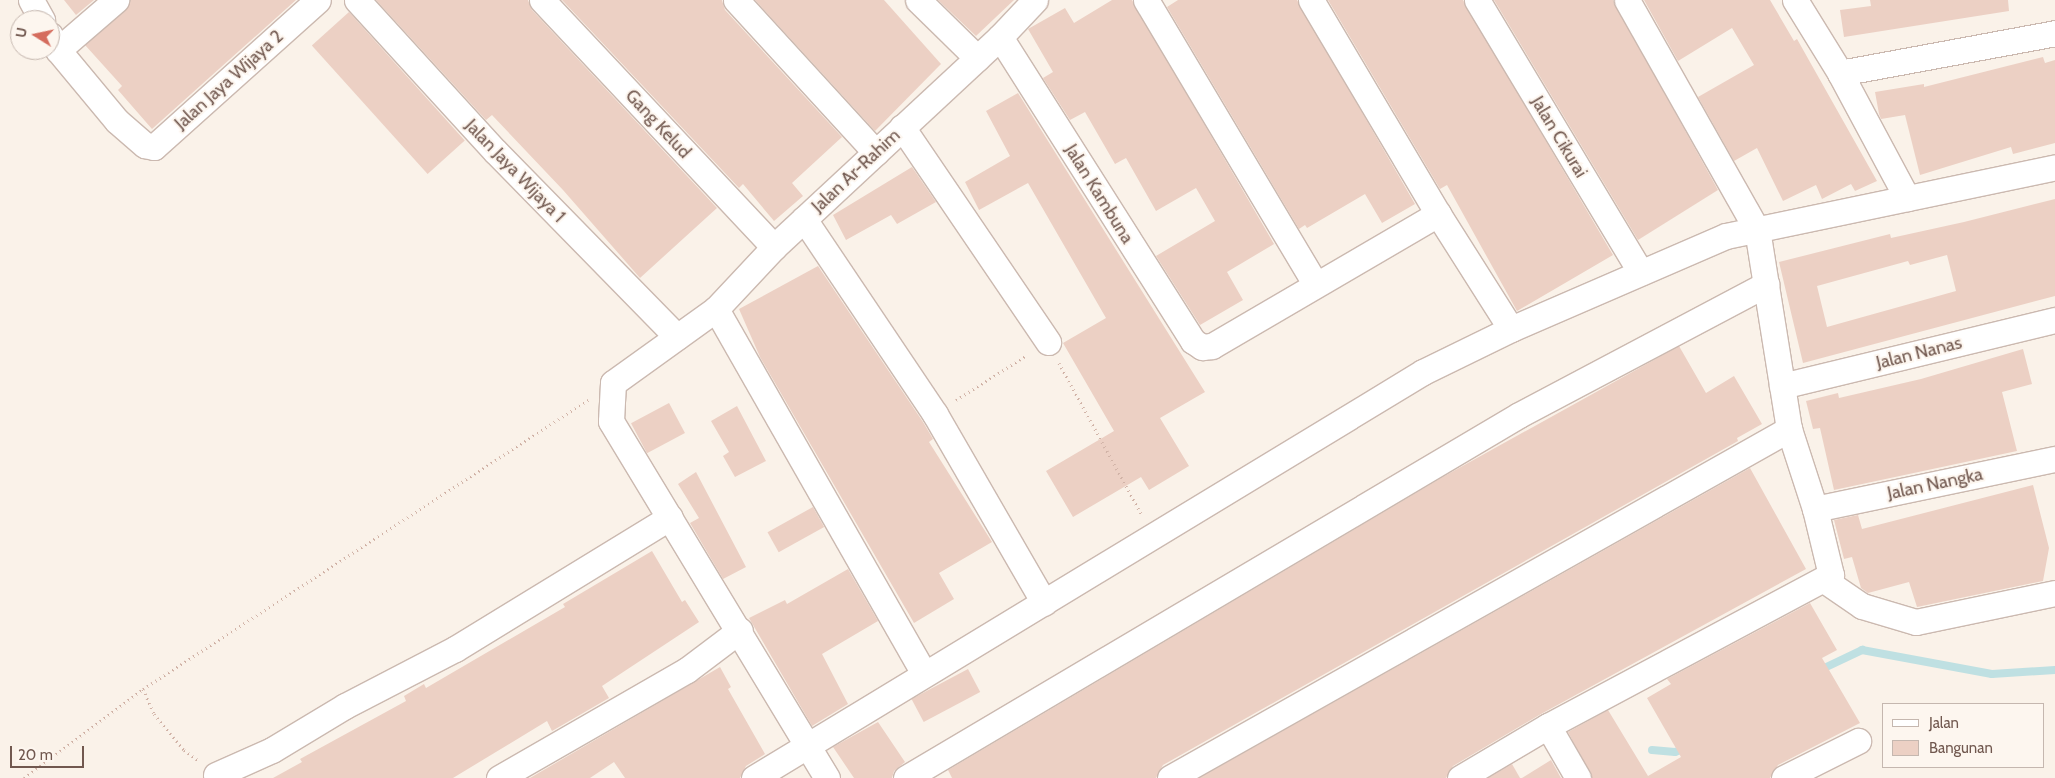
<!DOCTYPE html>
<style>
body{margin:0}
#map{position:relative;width:2055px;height:778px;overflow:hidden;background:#faf2e9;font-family:Cabin,sans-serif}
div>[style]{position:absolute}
.stream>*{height:8px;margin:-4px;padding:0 4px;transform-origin:4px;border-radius:4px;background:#bfe0e2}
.building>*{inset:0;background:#ecd0c4;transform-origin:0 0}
.path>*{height:3px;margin-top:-1.5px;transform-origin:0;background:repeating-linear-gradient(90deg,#d1b3a7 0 1px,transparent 0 5px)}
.roads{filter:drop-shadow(1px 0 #cbb9b0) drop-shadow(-1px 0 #cbb9b0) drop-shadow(0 1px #cbb9b0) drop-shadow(0 -1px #cbb9b0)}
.street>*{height:25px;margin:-12.5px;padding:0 12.5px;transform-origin:12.5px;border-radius:12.5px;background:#fff}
span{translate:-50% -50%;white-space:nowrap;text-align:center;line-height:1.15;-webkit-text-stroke:4px #fdf6ef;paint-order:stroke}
.street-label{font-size:18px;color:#71584f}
.legend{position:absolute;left:1882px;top:703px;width:162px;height:65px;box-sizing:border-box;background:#fdf6ef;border:1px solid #c5b7af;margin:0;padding:6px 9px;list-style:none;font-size:15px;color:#71584f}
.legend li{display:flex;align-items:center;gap:10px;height:25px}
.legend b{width:25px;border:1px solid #c5b7af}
.north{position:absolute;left:10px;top:10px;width:50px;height:50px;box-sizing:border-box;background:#fdf6ef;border:1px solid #c5b7af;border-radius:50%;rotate:280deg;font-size:14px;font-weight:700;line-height:20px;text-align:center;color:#71584f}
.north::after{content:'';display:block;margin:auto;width:18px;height:22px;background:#d56c5d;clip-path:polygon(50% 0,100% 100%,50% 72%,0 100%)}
.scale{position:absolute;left:10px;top:746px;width:74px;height:22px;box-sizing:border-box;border:2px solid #71584f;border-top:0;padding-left:6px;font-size:15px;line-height:18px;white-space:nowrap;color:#71584f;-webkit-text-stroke:4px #fdf6ef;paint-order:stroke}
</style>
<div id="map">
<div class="stream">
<i style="left:1820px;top:670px;width:47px;rotate:-25.5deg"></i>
<i style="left:1862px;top:650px;width:132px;rotate:10.5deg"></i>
<i style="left:1992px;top:674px;width:63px;rotate:-3.6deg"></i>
<i style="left:1652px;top:750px;width:23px;rotate:5deg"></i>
<i style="left:1675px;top:752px;width:13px;rotate:-18deg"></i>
</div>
<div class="building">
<i style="clip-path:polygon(64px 0,94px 0,76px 15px)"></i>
<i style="clip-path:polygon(130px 0,296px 0,152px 129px,118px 90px,122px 86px,85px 45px,125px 11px)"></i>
<i style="clip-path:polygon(376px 0,528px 0,532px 10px,717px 208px,640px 278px,563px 190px,492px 115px,486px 120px)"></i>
<i style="clip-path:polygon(562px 0,722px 0,725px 10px,842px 137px,792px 183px,803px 196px,774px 221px,743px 184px,739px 188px)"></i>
<i style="clip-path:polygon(755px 0,884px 0,941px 64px,875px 131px)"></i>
<i style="clip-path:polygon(938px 0,1014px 0,976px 36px)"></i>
<i style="clip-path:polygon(1112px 0,1132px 0,1274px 244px,1227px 272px,1243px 300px,1200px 325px,1156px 256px,1215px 221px,1196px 188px,1156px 211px,1126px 158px,1115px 164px,1085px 112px,1070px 120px,1043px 78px,1053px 72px,1028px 29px,1065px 8px,1074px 23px)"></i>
<i style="clip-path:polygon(1178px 0,1297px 0,1415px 204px,1382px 223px,1365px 194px,1307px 228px,1305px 225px,1299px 229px,1167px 7px)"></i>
<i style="clip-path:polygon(1328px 0,1463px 0,1613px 255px,1517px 311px,1447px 185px,1440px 189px)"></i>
<i style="clip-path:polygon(1494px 0,1613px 0,1718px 190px,1638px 240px)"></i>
<i style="clip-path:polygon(1644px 0,1770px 0,1794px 41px,1797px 39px,1877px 181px,1855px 191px,1851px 184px,1822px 199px,1816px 185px,1783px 201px,1757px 148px,1734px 161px,1698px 97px,1754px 65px,1732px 28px,1678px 61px)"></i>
<i style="clip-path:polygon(1870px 0,2008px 0,2009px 11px,1844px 37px,1840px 10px,1871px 6px)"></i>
<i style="left:349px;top:12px;width:173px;height:50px;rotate:48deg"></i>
<i style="clip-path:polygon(2043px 57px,2045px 63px,2055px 60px,2055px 143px,2013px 154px,2011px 147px,1920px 175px,1905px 115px,1881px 119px,1879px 114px,1875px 92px,1924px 84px,1924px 87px)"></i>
<i style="clip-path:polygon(1018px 93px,1205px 392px,1160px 418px,1189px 466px,1149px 490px,1141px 477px,1073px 517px,1046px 471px,1114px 431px,1063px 343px,1106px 318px,1028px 183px,979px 210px,965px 182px,1010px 156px,986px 111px)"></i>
<i style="clip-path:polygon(912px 167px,936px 202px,897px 224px,891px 215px,846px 240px,833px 215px)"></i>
<i style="clip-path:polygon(evenodd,2055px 199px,2055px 296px,1803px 363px,1779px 262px,1890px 234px,1891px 238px,1964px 222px,2055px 199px,1947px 255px,1956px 291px,1827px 327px,1817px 286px,1908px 261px,1910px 265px,1947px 255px)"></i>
<i style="clip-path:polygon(818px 266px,923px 422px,933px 439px,929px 442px,992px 542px,939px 573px,954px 599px,914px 623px,760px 357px,739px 309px)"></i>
<i style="clip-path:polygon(1679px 346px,1706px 393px,1734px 376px,1762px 424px,1737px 438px,1738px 441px,1163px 765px,1156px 778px,952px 778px,948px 770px,1441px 478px)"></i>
<i style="clip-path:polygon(2023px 349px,2032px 384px,2002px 392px,2017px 451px,1834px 490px,1820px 428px,1813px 429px,1806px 401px,1838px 393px,1839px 398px,1921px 379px)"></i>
<i style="left:669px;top:403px;width:34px;height:43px;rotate:62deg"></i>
<i style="clip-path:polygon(737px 406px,766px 461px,735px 477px,723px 456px,729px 452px,711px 421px)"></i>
<i style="clip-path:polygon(1750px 468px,1806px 569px,1541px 714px,1453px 766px,1446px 778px,1199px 778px)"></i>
<i style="clip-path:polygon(696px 472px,746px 567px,723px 579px,690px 523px,699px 518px,678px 484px)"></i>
<i style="clip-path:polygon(2033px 485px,2049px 548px,2043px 581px,1917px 607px,1909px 582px,1868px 593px,1861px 588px,1852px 557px,1844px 559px,1834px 520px,1858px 515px,1862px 529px)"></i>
<i style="left:813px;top:507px;width:23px;height:52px;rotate:61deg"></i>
<i style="clip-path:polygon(652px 551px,682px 602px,685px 600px,699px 622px,602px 686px,609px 698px,552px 731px,547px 721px,453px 778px,273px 778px,302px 762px,300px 759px,406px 701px,404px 696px,424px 684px,426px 688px,565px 607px,563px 604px)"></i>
<i style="clip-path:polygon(848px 569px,878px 621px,822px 654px,848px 704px,812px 726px,749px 618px,785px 600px,787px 604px)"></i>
<i style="clip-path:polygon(1810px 603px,1837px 650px,1822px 658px,1860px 723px,1778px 765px,1770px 778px,1592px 778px,1568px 732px,1608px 710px,1648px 776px,1681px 757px,1647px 698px,1671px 684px,1667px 679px)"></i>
<i style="clip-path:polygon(720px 667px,731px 687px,728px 689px,765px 754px,746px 766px,740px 778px,625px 778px,614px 762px,590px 778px,530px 778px)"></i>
<i style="left:968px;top:669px;width:26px;height:64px;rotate:62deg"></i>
<i style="clip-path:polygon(878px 722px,905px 762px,894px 771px,892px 778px,854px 778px,833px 747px)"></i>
<i style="clip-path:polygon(1551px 760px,1561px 778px,1522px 778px)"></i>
<i style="clip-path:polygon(1512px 764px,1520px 778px,1488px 778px)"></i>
</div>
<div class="path">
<i style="left:1059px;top:363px;width:173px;rotate:61.4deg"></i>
<i style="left:956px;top:400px;width:84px;rotate:-32.4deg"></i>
<i style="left:143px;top:689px;width:27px;rotate:66deg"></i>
<i style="left:154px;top:714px;width:47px;rotate:50.2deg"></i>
<i style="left:184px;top:750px;width:17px;rotate:36deg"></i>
<i style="left:24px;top:778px;width:149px;rotate:-36.8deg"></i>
<i style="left:143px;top:689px;width:531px;rotate:-33deg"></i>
</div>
<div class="roads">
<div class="street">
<i style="left:31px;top:0;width:23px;rotate:61deg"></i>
<i style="left:357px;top:0;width:205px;rotate:47.6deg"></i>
<i style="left:495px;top:151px;width:260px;rotate:45.6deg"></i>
<i style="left:542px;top:0;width:339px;rotate:46.8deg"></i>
<i style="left:736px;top:0;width:207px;rotate:47.5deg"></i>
<i style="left:918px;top:0;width:83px;rotate:44.5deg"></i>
<i style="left:1146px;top:0;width:330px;rotate:59.2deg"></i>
<i style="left:1311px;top:0;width:249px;rotate:59.3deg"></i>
<i style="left:1438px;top:214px;width:136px;rotate:57.6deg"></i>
<i style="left:1477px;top:0;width:318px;rotate:59deg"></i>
<i style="left:1795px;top:0;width:86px;rotate:58.3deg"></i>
<i style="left:1840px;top:73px;width:142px;rotate:61.8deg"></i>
<i style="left:50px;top:35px;width:17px;rotate:62deg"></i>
<i style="left:58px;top:50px;width:92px;rotate:50.3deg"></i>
<i style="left:117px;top:121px;width:37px;rotate:41deg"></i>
<i style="left:145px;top:145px;width:9px;rotate:13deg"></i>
<i style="left:154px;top:147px;width:220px;rotate:-41.9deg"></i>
<i style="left:1000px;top:37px;width:360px;rotate:57.6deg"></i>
<i style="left:1193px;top:341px;width:11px;rotate:34deg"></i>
<i style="left:1202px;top:347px;width:10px;rotate:-6deg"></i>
<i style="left:1212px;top:346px;width:262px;rotate:-30.3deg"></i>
<i style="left:58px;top:50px;width:77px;rotate:-40.8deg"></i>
<i style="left:1840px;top:73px;width:219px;rotate:-10.5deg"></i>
<i style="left:902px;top:127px;width:260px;rotate:55.8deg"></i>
<i style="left:804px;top:219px;width:235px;rotate:56.1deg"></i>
<i style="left:935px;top:414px;width:218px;rotate:60deg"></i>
<i style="left:716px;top:309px;width:419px;rotate:60.3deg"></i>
<i style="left:1782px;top:386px;width:281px;rotate:-13.6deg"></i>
<i style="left:1815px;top:509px;width:245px;rotate:-11.8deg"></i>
<i style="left:1824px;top:580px;width:46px;rotate:34.4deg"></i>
<i style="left:1862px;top:606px;width:56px;rotate:16.5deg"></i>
<i style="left:1916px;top:622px;width:142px;rotate:-11.8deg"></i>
<i style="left:1548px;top:726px;width:60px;rotate:60deg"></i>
<i style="left:216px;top:775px;width:61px;rotate:-24.1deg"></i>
<i style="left:272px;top:750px;width:85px;rotate:-31.1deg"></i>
<i style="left:345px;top:706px;width:124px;rotate:-27.4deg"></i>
<i style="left:455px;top:649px;width:252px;rotate:-31.5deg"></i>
<i style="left:499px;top:778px;width:217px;rotate:-29.9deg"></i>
<i style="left:687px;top:670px;width:66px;rotate:-37deg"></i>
<i style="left:754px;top:778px;width:783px;rotate:-31.25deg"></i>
<i style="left:1423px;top:372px;width:98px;rotate:-26deg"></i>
<i style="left:1511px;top:329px;width:234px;rotate:-23.4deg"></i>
<i style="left:1726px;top:236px;width:336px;rotate:-11.8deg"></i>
<i style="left:827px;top:778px;width:417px;rotate:-121.2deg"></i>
<i style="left:611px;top:421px;width:38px;rotate:-87deg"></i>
<i style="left:613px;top:383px;width:127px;rotate:-35.7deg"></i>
<i style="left:716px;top:309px;width:85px;rotate:-46.9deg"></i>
<i style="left:774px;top:247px;width:309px;rotate:-42.9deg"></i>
<i style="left:1000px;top:37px;width:51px;rotate:-46.6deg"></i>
<i style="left:906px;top:778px;width:712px;rotate:-30.63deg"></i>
<i style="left:1519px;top:415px;width:280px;rotate:-27.9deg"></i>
<i style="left:1170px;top:778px;width:711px;rotate:-29.41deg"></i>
<i style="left:1789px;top:429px;width:202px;rotate:-99.1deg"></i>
<i style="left:1757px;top:230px;width:264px;rotate:-119.5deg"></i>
<i style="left:1460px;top:778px;width:102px;rotate:-30.6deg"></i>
<i style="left:1548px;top:726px;width:321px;rotate:-28.1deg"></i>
<i style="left:1831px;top:575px;width:68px;rotate:-103.6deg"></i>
<i style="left:1815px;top:509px;width:84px;rotate:-108deg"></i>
<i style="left:1784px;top:778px;width:83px;rotate:-26.6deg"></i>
</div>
</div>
<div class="street-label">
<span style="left:229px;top:80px;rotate:-42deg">Jalan Jaya Wijaya 2</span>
<span style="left:658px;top:124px;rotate:47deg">Gang Kelud</span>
<span style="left:1559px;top:137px;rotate:59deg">Jalan Cikurai</span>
<span style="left:515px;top:171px;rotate:46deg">Jalan Jaya Wijaya 1</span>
<span style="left:856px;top:171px;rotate:-43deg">Jalan Ar-Rahim</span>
<span style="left:1099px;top:194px;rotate:58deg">Jalan Kambuna</span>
<span style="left:1919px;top:353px;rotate:-14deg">Jalan Nanas</span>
<span style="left:1935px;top:484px;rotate:-12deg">Jalan Nangka</span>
</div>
<ul class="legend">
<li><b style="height:6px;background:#fff"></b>Jalan</li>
<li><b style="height:14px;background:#ecd0c4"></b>Bangunan</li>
</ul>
<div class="north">U</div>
<div class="scale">20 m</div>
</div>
